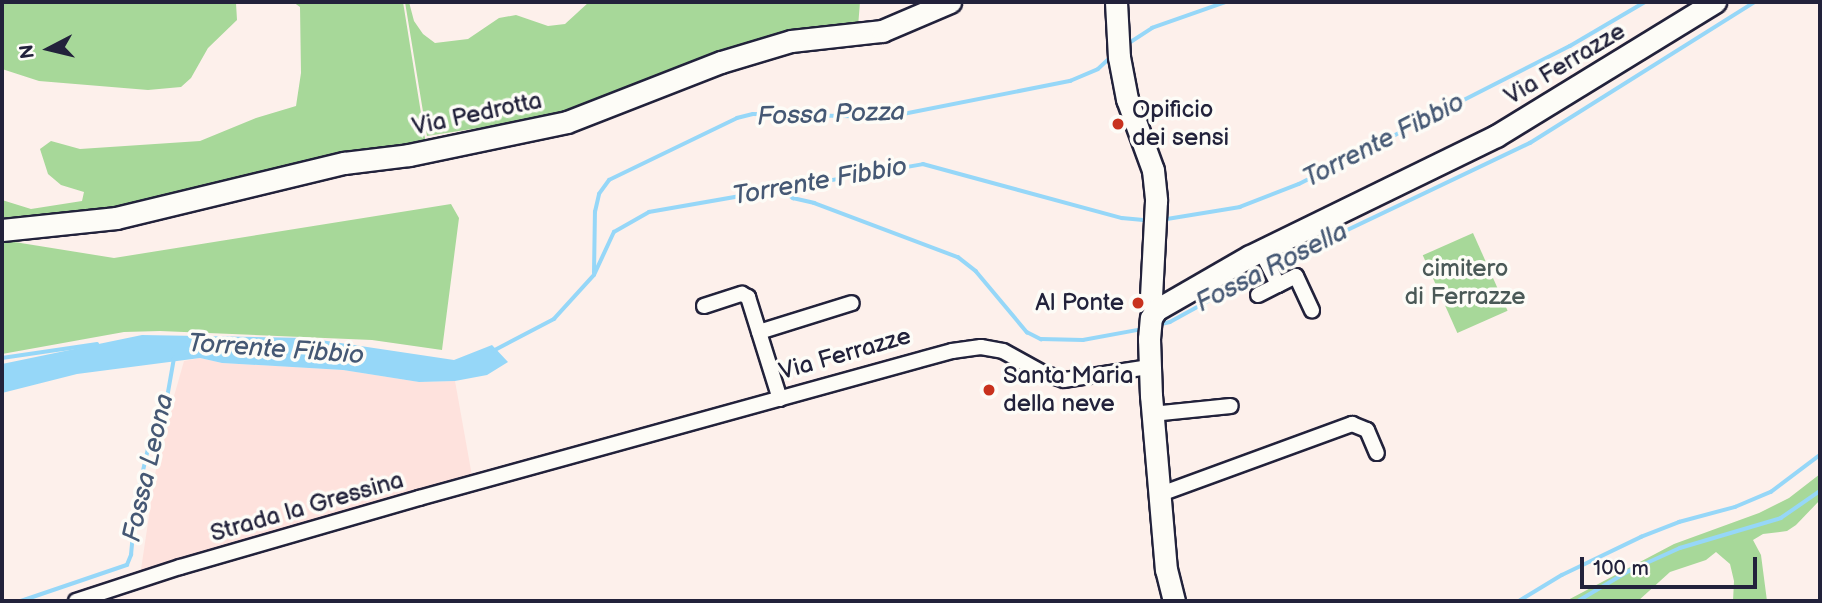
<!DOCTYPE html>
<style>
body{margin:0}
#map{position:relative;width:1822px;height:603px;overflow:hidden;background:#fdf0eb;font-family:"Balsamiq Sans",sans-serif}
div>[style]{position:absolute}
.built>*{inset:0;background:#fee2dd}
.green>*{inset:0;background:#a7d899;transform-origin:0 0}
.water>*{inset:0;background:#96d7f8}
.stream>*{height:3.5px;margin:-1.75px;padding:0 1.75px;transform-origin:1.75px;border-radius:1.75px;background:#96d7f8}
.roads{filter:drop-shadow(2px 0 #22223b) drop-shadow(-2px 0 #22223b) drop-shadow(0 2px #22223b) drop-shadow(0 -2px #22223b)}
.street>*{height:14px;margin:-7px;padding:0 7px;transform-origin:7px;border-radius:7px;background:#fdfcf7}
.secondary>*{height:21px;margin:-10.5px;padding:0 10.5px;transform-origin:10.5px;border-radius:10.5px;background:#fdfcf7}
.dots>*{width:19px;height:19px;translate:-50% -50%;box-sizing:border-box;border:4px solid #fdfcf7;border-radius:50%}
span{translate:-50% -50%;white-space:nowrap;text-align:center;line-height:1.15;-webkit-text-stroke:7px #fdfcf7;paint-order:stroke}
.street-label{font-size:24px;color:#22223b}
.poi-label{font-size:24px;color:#22223b}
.left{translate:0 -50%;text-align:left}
.right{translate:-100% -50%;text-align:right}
.park-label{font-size:24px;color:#4a5957}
.water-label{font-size:26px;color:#455874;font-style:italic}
.frame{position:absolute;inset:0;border:4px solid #22223b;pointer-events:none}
.north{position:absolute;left:14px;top:14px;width:70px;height:70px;-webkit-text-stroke:5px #fdfcf7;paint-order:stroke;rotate:263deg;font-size:19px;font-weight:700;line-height:28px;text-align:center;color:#22223b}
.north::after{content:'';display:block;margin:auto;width:24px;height:32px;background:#22223b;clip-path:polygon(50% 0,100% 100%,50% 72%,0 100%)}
.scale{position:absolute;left:1580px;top:557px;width:177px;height:32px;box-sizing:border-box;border:4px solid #22223b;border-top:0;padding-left:9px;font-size:21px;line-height:24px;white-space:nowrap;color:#22223b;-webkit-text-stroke:5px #fdfcf7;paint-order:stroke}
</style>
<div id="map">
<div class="built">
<i style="clip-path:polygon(200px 358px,222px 363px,343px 370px,419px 382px,455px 381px,472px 476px,140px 576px,159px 449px,184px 361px)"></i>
</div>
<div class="green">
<i style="clip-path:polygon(2px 2px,239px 2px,236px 3px,237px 20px,208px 48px,191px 78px,181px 87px,148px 90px,39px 81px,2px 69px)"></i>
<i style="clip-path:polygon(293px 2px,403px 2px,426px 144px,127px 215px,2px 230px,2px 200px,31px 209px,82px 201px,84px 192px,61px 185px,48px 174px,40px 149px,51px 141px,80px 149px,200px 141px,256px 118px,296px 106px,301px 73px,300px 7px)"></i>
<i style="clip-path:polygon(405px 2px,409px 2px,414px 21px,423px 34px,435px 43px,468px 39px,499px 18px,516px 15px,548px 26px,565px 24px,589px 2px,860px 2px,858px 27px,542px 118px,427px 136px)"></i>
<i style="clip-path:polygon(451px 204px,459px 218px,442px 350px,372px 340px,160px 331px,124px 332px,2px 354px,2px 240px,114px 258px)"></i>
<i style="left:1473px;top:233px;width:85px;height:55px;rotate:66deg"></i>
<i style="clip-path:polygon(1820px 474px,1820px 500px,1796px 525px,1787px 531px,1763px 534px,1753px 540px,1761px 555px,1767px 601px,1733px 601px,1734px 581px,1730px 564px,1716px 552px,1706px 560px,1670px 572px,1638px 601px,1566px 601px,1674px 544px,1759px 513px,1789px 498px)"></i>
</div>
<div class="water">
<i style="clip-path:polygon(142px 335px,307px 338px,454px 360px,492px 345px,508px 362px,487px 375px,455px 381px,419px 382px,343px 370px,222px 363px,200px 358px,77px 374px,2px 393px,2px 364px)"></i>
</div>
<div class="stream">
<i style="left:1126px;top:45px;width:31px;rotate:-33deg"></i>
<i style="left:1152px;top:28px;width:78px;rotate:-19.4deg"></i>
<i style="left:782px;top:190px;width:14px;rotate:36deg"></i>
<i style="left:793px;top:198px;width:22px;rotate:13deg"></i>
<i style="left:814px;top:203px;width:154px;rotate:20.6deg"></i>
<i style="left:958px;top:257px;width:23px;rotate:38deg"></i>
<i style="left:976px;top:271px;width:80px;rotate:50.1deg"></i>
<i style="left:1027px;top:332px;width:16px;rotate:27deg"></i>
<i style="left:1041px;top:339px;width:42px;rotate:1.4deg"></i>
<i style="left:1083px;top:340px;width:61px;rotate:-10.4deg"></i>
<i style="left:1161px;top:220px;width:80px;rotate:-9.3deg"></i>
<i style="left:1240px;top:207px;width:63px;rotate:-21.3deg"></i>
<i style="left:1299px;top:184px;width:304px;rotate:-27deg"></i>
<i style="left:1570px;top:46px;width:87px;rotate:-30.4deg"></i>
<i style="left:1272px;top:266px;width:286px;rotate:-25.5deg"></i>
<i style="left:1530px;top:143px;width:266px;rotate:-32.1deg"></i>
<i style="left:594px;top:273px;width:61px;rotate:-89.1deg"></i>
<i style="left:595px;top:212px;width:18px;rotate:-77deg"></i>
<i style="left:599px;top:194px;width:17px;rotate:-54deg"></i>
<i style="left:609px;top:180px;width:142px;rotate:-25.8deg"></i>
<i style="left:737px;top:118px;width:16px;rotate:-14deg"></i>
<i style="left:753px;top:114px;width:135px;rotate:1.3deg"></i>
<i style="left:888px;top:117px;width:186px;rotate:-11.2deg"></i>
<i style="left:1070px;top:81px;width:30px;rotate:-23deg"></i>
<i style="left:1098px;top:69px;width:19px;rotate:-43deg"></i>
<i style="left:1157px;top:325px;width:13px;rotate:-13deg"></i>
<i style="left:1170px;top:322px;width:108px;rotate:-28.7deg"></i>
<i style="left:493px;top:351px;width:69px;rotate:-27.7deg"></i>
<i style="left:554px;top:319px;width:59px;rotate:-47.7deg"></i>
<i style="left:594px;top:275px;width:47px;rotate:-65.1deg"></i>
<i style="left:614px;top:232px;width:40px;rotate:-29.7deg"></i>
<i style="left:649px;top:212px;width:278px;rotate:-9.9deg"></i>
<i style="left:923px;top:164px;width:206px;rotate:15.2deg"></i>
<i style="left:1122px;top:218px;width:24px;rotate:5deg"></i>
<i style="left:2px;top:358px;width:96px;rotate:-8.4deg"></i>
<i style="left:21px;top:601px;width:112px;rotate:-18.8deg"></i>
<i style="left:127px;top:565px;width:11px;rotate:-68deg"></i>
<i style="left:131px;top:555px;width:53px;rotate:-84.6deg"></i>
<i style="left:136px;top:502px;width:64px;rotate:-77.3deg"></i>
<i style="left:150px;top:440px;width:29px;rotate:-61deg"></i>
<i style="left:164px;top:415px;width:58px;rotate:-80deg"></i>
<i style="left:1519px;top:601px;width:50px;rotate:-31.2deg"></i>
<i style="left:1562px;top:575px;width:88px;rotate:-25.7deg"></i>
<i style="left:1641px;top:537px;width:41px;rotate:-21.5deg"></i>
<i style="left:1679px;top:522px;width:58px;rotate:-15deg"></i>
<i style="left:1735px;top:507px;width:39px;rotate:-23deg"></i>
<i style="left:1771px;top:492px;width:61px;rotate:-37.1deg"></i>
<i style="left:1578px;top:601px;width:59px;rotate:-30.5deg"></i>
<i style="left:1629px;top:571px;width:56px;rotate:-24.3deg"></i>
<i style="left:1680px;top:548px;width:105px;rotate:-16.5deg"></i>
<i style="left:1781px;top:518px;width:47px;rotate:-34.7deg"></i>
</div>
<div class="roads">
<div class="street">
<i style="left:1261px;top:251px;width:38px;rotate:63deg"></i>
<i style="left:1278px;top:285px;width:20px;rotate:-27deg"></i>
<i style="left:1296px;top:276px;width:38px;rotate:65deg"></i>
<i style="left:1258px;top:295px;width:22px;rotate:-27deg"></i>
<i style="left:704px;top:306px;width:40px;rotate:-18deg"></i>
<i style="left:742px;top:294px;width:7px;rotate:27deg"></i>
<i style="left:748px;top:297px;width:107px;rotate:72.6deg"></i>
<i style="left:759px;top:332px;width:97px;rotate:-17.3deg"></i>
<i style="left:1152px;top:414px;width:79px;rotate:-5.8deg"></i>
<i style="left:1158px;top:495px;width:207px;rotate:-20.1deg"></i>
<i style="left:1352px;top:424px;width:16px;rotate:22deg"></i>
<i style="left:1367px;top:430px;width:25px;rotate:67deg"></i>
<i style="left:76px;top:601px;width:109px;rotate:-18.1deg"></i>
<i style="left:180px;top:567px;width:249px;rotate:-16.1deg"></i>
<i style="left:419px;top:498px;width:553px;rotate:-15.42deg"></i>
<i style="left:952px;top:351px;width:29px;rotate:-8deg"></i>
<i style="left:981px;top:347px;width:22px;rotate:10deg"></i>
<i style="left:1003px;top:351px;width:46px;rotate:28.8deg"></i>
<i style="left:1043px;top:373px;width:22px;rotate:18deg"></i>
<i style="left:1064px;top:380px;width:86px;rotate:-8.7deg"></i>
</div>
<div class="secondary">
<i style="left:1116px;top:2px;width:55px;rotate:86.9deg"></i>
<i style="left:1119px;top:57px;width:43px;rotate:79.2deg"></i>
<i style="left:1127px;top:99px;width:76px;rotate:69.9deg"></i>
<i style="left:1153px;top:170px;width:31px;rotate:84deg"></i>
<i style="left:1156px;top:201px;width:97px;rotate:93deg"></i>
<i style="left:1151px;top:298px;width:13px;rotate:67deg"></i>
<i style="left:2px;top:230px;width:115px;rotate:-6deg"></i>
<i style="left:116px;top:218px;width:235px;rotate:-13.6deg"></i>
<i style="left:344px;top:163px;width:65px;rotate:-7deg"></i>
<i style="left:409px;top:155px;width:161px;rotate:-11.8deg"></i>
<i style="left:567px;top:122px;width:165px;rotate:-21.3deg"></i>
<i style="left:721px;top:62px;width:73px;rotate:-16.7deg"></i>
<i style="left:791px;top:41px;width:92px;rotate:-6.3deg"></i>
<i style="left:882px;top:31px;width:74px;rotate:-23.1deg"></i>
<i style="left:1174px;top:601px;width:32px;rotate:-104deg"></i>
<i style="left:1166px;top:570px;width:175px;rotate:-94.9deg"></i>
<i style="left:1151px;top:396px;width:57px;rotate:-92deg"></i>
<i style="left:1149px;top:339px;width:21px;rotate:-85deg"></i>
<i style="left:1151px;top:318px;width:9px;rotate:-58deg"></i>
<i style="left:1156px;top:310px;width:108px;rotate:-29.9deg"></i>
<i style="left:1250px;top:256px;width:274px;rotate:-26deg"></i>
<i style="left:1496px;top:136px;width:257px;rotate:-31.5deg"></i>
</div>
</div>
<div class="dots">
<i style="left:1118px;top:124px;background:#c8321e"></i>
<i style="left:1138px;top:303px;background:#c8321e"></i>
<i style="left:989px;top:390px;background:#c8321e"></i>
</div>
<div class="street-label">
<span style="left:1565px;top:64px;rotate:-31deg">Via Ferrazze</span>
<span style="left:477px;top:114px;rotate:-12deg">Via Pedrotta</span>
<span style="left:845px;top:354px;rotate:-16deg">Via Ferrazze</span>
<span style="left:307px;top:507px;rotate:-16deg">Strada la Gressina</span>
</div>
<div class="poi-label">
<span class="left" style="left:1132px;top:124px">Opificio<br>dei sensi</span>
<span class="right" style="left:1124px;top:303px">Al Ponte</span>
<span class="left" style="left:1003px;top:390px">Santa Maria<br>della neve</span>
</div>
<div class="park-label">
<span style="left:1465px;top:283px">cimitero<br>di Ferrazze</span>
</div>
<div class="water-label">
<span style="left:831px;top:115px;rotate:-2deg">Fossa Pozza</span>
<span style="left:1384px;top:141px;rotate:-27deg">Torrente Fibbio</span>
<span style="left:820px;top:182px;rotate:-10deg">Torrente Fibbio</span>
<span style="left:1272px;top:268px;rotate:-27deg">Fossa Rosella</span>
<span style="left:276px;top:350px;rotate:4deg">Torrente Fibbio</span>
<span style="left:149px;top:468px;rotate:-77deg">Fossa Leona</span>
</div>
<div class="frame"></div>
<div class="north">N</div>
<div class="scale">100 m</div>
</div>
